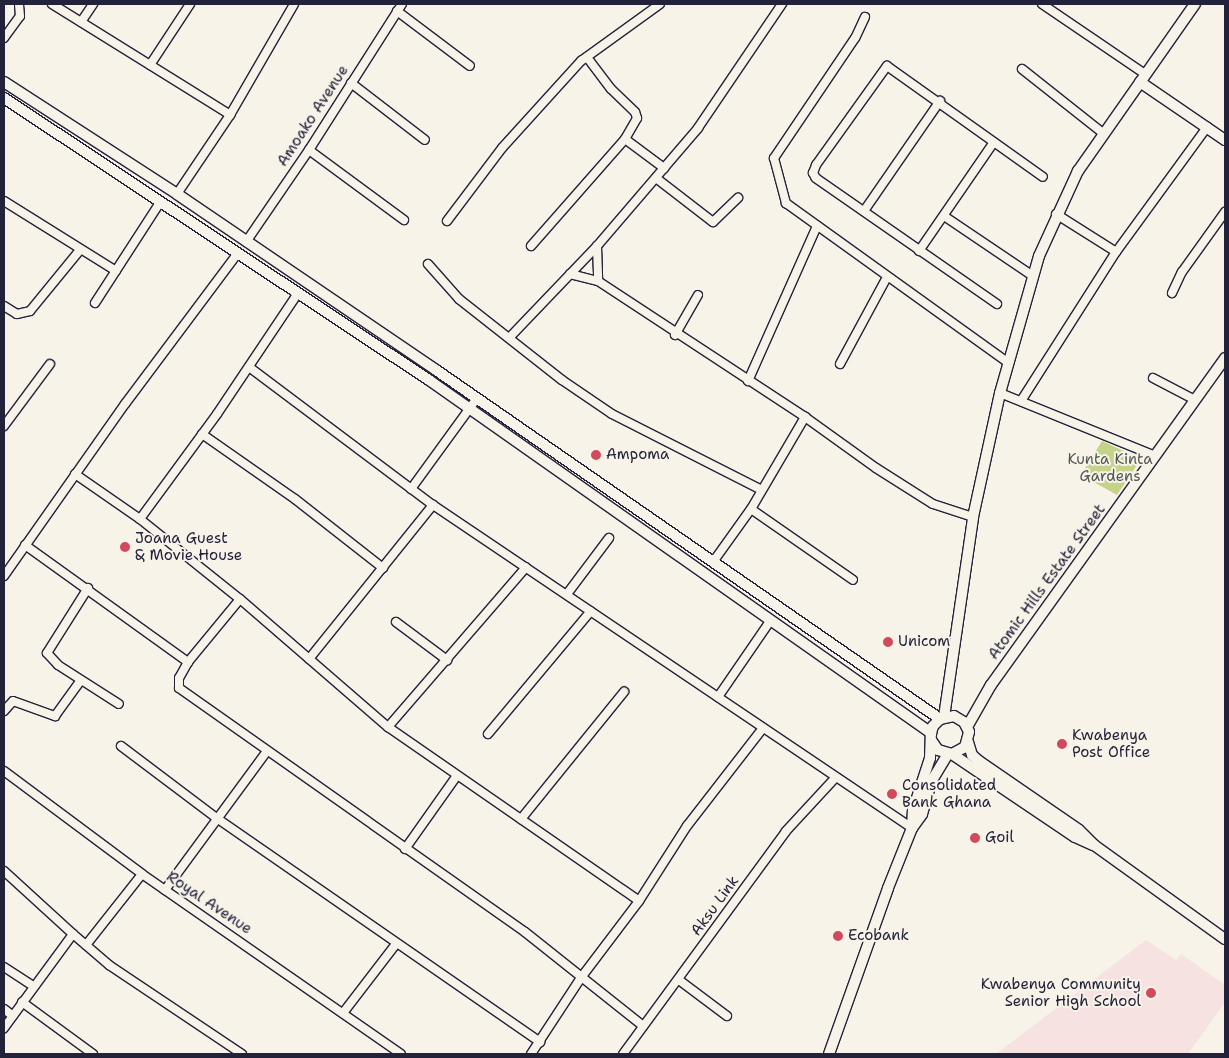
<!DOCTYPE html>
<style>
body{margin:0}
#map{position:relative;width:1229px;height:1058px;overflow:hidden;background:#f7f3e8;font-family:"Shantell Sans",sans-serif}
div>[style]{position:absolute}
.built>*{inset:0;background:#f6e2e0}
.green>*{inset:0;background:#c4d387}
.roads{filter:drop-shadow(1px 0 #22223b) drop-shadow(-1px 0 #22223b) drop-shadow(0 1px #22223b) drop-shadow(0 -1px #22223b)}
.street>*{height:8px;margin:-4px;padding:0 4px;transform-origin:4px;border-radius:4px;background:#f7f3e8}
.secondary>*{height:10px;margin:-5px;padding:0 5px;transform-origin:5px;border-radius:5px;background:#f7f3e8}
.dots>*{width:14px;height:14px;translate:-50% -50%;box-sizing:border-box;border:2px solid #f7f3e8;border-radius:50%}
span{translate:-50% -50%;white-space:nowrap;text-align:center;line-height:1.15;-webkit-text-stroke:4px #f7f3e8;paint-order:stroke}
.street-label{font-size:15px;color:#22223b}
.poi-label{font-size:15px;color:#22223b}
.left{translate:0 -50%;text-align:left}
.right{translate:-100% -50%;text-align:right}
.park-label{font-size:15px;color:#535752}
.frame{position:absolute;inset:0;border:5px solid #22223b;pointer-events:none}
</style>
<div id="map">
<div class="built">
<i style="clip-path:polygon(1146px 940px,1176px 960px,1181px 954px,1225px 985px,1225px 1002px,1188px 1054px,996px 1054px)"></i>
</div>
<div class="green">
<i style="clip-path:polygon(1102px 441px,1141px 459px,1117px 495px,1081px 475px)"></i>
</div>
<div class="roads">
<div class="street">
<i style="left:52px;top:4px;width:210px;rotate:31.9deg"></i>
<i style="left:1042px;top:4px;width:125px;rotate:34.2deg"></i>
<i style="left:397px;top:11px;width:91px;rotate:37deg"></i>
<i style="left:865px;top:17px;width:23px;rotate:115deg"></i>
<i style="left:855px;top:38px;width:145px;rotate:124deg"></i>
<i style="left:774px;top:158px;width:47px;rotate:75.1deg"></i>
<i style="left:786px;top:203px;width:274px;rotate:35.7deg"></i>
<i style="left:81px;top:22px;width:22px;rotate:-56deg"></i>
<i style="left:4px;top:38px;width:27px;rotate:-54deg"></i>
<i style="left:20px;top:16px;width:12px;rotate:-95deg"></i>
<i style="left:150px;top:65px;width:73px;rotate:-56.7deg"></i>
<i style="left:1022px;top:69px;width:105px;rotate:38.4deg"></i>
<i style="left:351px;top:83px;width:93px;rotate:37.6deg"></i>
<i style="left:625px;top:139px;width:49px;rotate:36.6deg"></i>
<i style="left:309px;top:150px;width:118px;rotate:36.4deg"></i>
<i style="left:656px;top:178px;width:72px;rotate:37.7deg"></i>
<i style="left:713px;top:222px;width:35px;rotate:-44deg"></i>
<i style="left:177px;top:194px;width:95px;rotate:-56.1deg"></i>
<i style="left:230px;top:115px;width:128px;rotate:-60deg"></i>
<i style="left:4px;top:201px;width:132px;rotate:32deg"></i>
<i style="left:864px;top:211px;width:134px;rotate:-55.4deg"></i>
<i style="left:1056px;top:214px;width:71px;rotate:32.3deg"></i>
<i style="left:944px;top:216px;width:107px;rotate:34deg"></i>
<i style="left:447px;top:221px;width:91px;rotate:-53deg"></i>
<i style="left:502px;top:148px;width:118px;rotate:-47.8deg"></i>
<i style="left:581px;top:61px;width:97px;rotate:-35.8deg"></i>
<i style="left:246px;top:242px;width:112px;rotate:-55.6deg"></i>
<i style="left:309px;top:150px;width:173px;rotate:-57.5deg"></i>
<i style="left:531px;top:246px;width:142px;rotate:-48.7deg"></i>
<i style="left:625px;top:139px;width:24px;rotate:-60deg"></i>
<i style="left:637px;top:118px;width:6px;rotate:-108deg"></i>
<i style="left:635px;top:112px;width:33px;rotate:-136deg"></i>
<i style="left:611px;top:89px;width:40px;rotate:-127deg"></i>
<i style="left:597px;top:246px;width:35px;rotate:88deg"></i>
<i style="left:598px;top:281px;width:248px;rotate:33.3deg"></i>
<i style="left:805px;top:417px;width:87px;rotate:35.7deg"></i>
<i style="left:876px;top:468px;width:67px;rotate:32.3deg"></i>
<i style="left:933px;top:504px;width:42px;rotate:18deg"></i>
<i style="left:919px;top:251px;width:132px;rotate:-55.5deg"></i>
<i style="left:428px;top:264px;width:47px;rotate:48.5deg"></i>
<i style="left:459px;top:299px;width:131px;rotate:38.2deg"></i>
<i style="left:562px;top:380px;width:60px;rotate:34.2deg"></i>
<i style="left:612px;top:414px;width:166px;rotate:26.9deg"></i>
<i style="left:570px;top:274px;width:29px;rotate:14deg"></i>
<i style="left:1172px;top:293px;width:23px;rotate:-65deg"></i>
<i style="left:1182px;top:272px;width:74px;rotate:-54.4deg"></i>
<i style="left:95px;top:303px;width:121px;rotate:-57.1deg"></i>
<i style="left:997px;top:304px;width:221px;rotate:-145.2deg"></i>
<i style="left:816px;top:178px;width:6px;rotate:-121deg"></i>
<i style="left:813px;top:173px;width:9px;rotate:-69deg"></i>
<i style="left:816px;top:165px;width:122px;rotate:-54.4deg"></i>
<i style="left:887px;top:66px;width:191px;rotate:35.4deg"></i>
<i style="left:4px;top:306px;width:15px;rotate:32deg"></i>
<i style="left:17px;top:314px;width:13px;rotate:-13deg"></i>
<i style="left:30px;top:311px;width:79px;rotate:-50.7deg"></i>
<i style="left:675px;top:335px;width:46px;rotate:-60.1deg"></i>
<i style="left:510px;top:337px;width:126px;rotate:-46.3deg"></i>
<i style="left:597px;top:246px;width:155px;rotate:-49.4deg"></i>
<i style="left:698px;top:128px;width:150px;rotate:-55.9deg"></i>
<i style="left:840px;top:364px;width:99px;rotate:-61.6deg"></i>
<i style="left:249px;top:367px;width:230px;rotate:36.9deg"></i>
<i style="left:433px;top:505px;width:578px;rotate:33.99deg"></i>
<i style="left:1153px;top:378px;width:47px;rotate:27.6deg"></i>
<i style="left:748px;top:381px;width:170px;rotate:-66deg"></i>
<i style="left:1000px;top:393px;width:167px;rotate:22.1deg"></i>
<i style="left:1021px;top:401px;width:177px;rotate:-57.5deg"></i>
<i style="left:1116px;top:252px;width:155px;rotate:-53.9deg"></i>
<i style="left:4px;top:426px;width:77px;rotate:-53.4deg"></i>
<i style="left:202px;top:434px;width:113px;rotate:35deg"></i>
<i style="left:295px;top:499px;width:112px;rotate:38.1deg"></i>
<i style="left:75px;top:474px;width:79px;rotate:34.7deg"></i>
<i style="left:140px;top:519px;width:128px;rotate:38.7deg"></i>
<i style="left:240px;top:599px;width:196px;rotate:40.9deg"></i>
<i style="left:388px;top:727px;width:305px;rotate:34.7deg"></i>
<i style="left:411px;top:489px;width:112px;rotate:-54deg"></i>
<i style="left:751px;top:509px;width:124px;rotate:34.8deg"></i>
<i style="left:140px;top:519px;width:130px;rotate:-53.7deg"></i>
<i style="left:217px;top:414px;width:146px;rotate:-56.2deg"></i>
<i style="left:25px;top:545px;width:201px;rotate:35.7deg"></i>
<i style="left:713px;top:562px;width:65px;rotate:-54.4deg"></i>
<i style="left:751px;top:509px;width:107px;rotate:-59.6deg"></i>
<i style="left:4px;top:576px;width:210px;rotate:-54.9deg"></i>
<i style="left:125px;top:404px;width:189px;rotate:-53.2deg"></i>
<i style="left:88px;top:588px;width:77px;rotate:122.2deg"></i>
<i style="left:47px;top:653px;width:16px;rotate:47deg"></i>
<i style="left:58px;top:665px;width:72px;rotate:32.6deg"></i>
<i style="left:567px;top:594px;width:70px;rotate:-53.1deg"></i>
<i style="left:240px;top:599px;width:82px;rotate:129.5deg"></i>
<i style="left:188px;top:662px;width:18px;rotate:119deg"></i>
<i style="left:179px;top:678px;width:10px;rotate:90deg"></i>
<i style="left:179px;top:688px;width:423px;rotate:35.2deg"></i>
<i style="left:525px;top:932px;width:151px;rotate:38.5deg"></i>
<i style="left:396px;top:622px;width:64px;rotate:36.7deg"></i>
<i style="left:309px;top:659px;width:198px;rotate:-51.2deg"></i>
<i style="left:718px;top:697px;width:93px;rotate:-55.5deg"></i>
<i style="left:4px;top:711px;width:13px;rotate:-48deg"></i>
<i style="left:13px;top:701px;width:45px;rotate:19.7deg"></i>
<i style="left:55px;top:716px;width:44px;rotate:-54.2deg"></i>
<i style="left:388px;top:727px;width:211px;rotate:-49.2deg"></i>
<i style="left:488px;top:734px;width:160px;rotate:-50.1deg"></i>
<i style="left:121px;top:746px;width:121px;rotate:37deg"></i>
<i style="left:218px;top:819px;width:392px;rotate:34.7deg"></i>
<i style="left:4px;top:771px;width:172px;rotate:36.7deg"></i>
<i style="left:142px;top:874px;width:315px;rotate:34.8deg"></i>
<i style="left:521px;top:819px;width:164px;rotate:-51deg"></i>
<i style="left:405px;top:849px;width:88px;rotate:-54.7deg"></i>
<i style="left:4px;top:871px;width:93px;rotate:42.4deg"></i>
<i style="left:73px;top:934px;width:117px;rotate:126.3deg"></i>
<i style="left:165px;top:890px;width:172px;rotate:-53.7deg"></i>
<i style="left:73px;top:934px;width:48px;rotate:40.7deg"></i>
<i style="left:109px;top:965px;width:160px;rotate:33.8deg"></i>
<i style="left:86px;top:945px;width:90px;rotate:-51.7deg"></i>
<i style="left:4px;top:967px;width:35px;rotate:33deg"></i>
<i style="left:679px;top:980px;width:60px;rotate:36.9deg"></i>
<i style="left:22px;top:1002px;width:88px;rotate:36.2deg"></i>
<i style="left:4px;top:1009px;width:11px;rotate:38deg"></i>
<i style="left:343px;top:1013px;width:87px;rotate:-52.5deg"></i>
<i style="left:531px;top:1054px;width:90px;rotate:-56.8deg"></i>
<i style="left:580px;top:979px;width:98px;rotate:-52.9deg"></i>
<i style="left:639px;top:901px;width:89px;rotate:-57.4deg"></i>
<i style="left:687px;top:826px;width:124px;rotate:-52.2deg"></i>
<i style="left:623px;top:1054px;width:276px;rotate:-53.8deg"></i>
<i style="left:786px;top:831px;width:72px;rotate:-47.2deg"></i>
</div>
<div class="secondary">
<i style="left:4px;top:82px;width:206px;rotate:32.9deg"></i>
<i style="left:177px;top:194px;width:313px;rotate:34.2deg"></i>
<i style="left:436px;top:370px;width:613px;rotate:34.7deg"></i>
<i style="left:1140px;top:82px;width:103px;rotate:34.3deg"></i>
<i style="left:4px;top:98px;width:510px;rotate:33.57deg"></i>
<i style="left:429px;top:380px;width:614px;rotate:35.11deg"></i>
<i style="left:944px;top:717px;width:202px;rotate:-81.7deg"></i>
<i style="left:973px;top:517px;width:127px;rotate:-77.7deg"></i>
<i style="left:1000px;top:393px;width:142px;rotate:-74.1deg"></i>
<i style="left:1039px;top:256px;width:94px;rotate:-65.4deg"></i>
<i style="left:1078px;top:171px;width:204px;rotate:-55deg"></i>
<i style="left:967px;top:727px;width:48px;rotate:-60.3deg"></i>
<i style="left:991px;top:685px;width:402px;rotate:-54.4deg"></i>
<i style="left:968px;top:742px;width:14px;rotate:73deg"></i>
<i style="left:972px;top:755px;width:9px;rotate:41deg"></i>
<i style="left:979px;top:761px;width:121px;rotate:34.6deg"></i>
<i style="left:1079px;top:830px;width:21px;rotate:45deg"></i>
<i style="left:1094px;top:845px;width:161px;rotate:35.7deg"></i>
<i style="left:952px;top:754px;width:148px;rotate:34deg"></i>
<i style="left:1075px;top:837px;width:20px;rotate:24deg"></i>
<i style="left:912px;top:828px;width:18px;rotate:-87deg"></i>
<i style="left:913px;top:810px;width:55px;rotate:-71.9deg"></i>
<i style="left:930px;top:758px;width:25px;rotate:-88deg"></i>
<i style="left:931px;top:733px;width:7px;rotate:-74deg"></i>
<i style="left:933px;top:726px;width:10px;rotate:-45deg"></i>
<i style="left:940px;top:719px;width:14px;rotate:-12deg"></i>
<i style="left:954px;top:716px;width:12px;rotate:31deg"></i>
<i style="left:964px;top:722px;width:11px;rotate:63deg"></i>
<i style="left:969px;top:732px;width:16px;rotate:105deg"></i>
<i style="left:965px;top:747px;width:15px;rotate:152deg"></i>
<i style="left:952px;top:754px;width:15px;rotate:-164deg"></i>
<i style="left:938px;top:750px;width:12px;rotate:-125deg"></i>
<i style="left:829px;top:1054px;width:176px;rotate:-70.4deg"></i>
<i style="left:888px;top:888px;width:65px;rotate:-68.2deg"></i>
<i style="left:912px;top:828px;width:17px;rotate:-54deg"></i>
<i style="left:922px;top:814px;width:33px;rotate:-74deg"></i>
<i style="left:931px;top:782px;width:33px;rotate:-59deg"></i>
</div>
</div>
<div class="dots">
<i style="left:596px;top:455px;background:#d1495b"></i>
<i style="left:125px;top:547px;background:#d1495b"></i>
<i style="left:888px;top:642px;background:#d1495b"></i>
<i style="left:1062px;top:744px;background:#d1495b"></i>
<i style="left:892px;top:794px;background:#d1495b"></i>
<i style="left:975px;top:838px;background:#d1495b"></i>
<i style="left:838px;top:936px;background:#d1495b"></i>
<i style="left:1151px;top:993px;background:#d1495b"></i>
</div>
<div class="street-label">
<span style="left:313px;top:116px;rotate:-57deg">Amoako Avenue</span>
<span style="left:1047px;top:582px;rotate:-54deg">Atomic Hills Estate Street</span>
<span style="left:209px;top:903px;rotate:34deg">Royal Avenue</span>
<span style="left:715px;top:906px;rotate:-54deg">Aksu Link</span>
</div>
<div class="poi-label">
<span class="left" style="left:606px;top:455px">Ampoma</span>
<span class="left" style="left:135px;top:547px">Joana Guest<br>&amp; Movie House</span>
<span class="left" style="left:898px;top:642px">Unicom</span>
<span class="left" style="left:1072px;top:744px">Kwabenya<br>Post Office</span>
<span class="left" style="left:902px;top:794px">Consolidated<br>Bank Ghana</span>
<span class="left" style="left:985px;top:838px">Goil</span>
<span class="left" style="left:848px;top:936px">Ecobank</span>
<span class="right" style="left:1141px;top:993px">Kwabenya Community<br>Senior High School</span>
</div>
<div class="park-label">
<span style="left:1110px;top:468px">Kunta Kinta<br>Gardens</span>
</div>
<div class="frame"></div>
</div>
